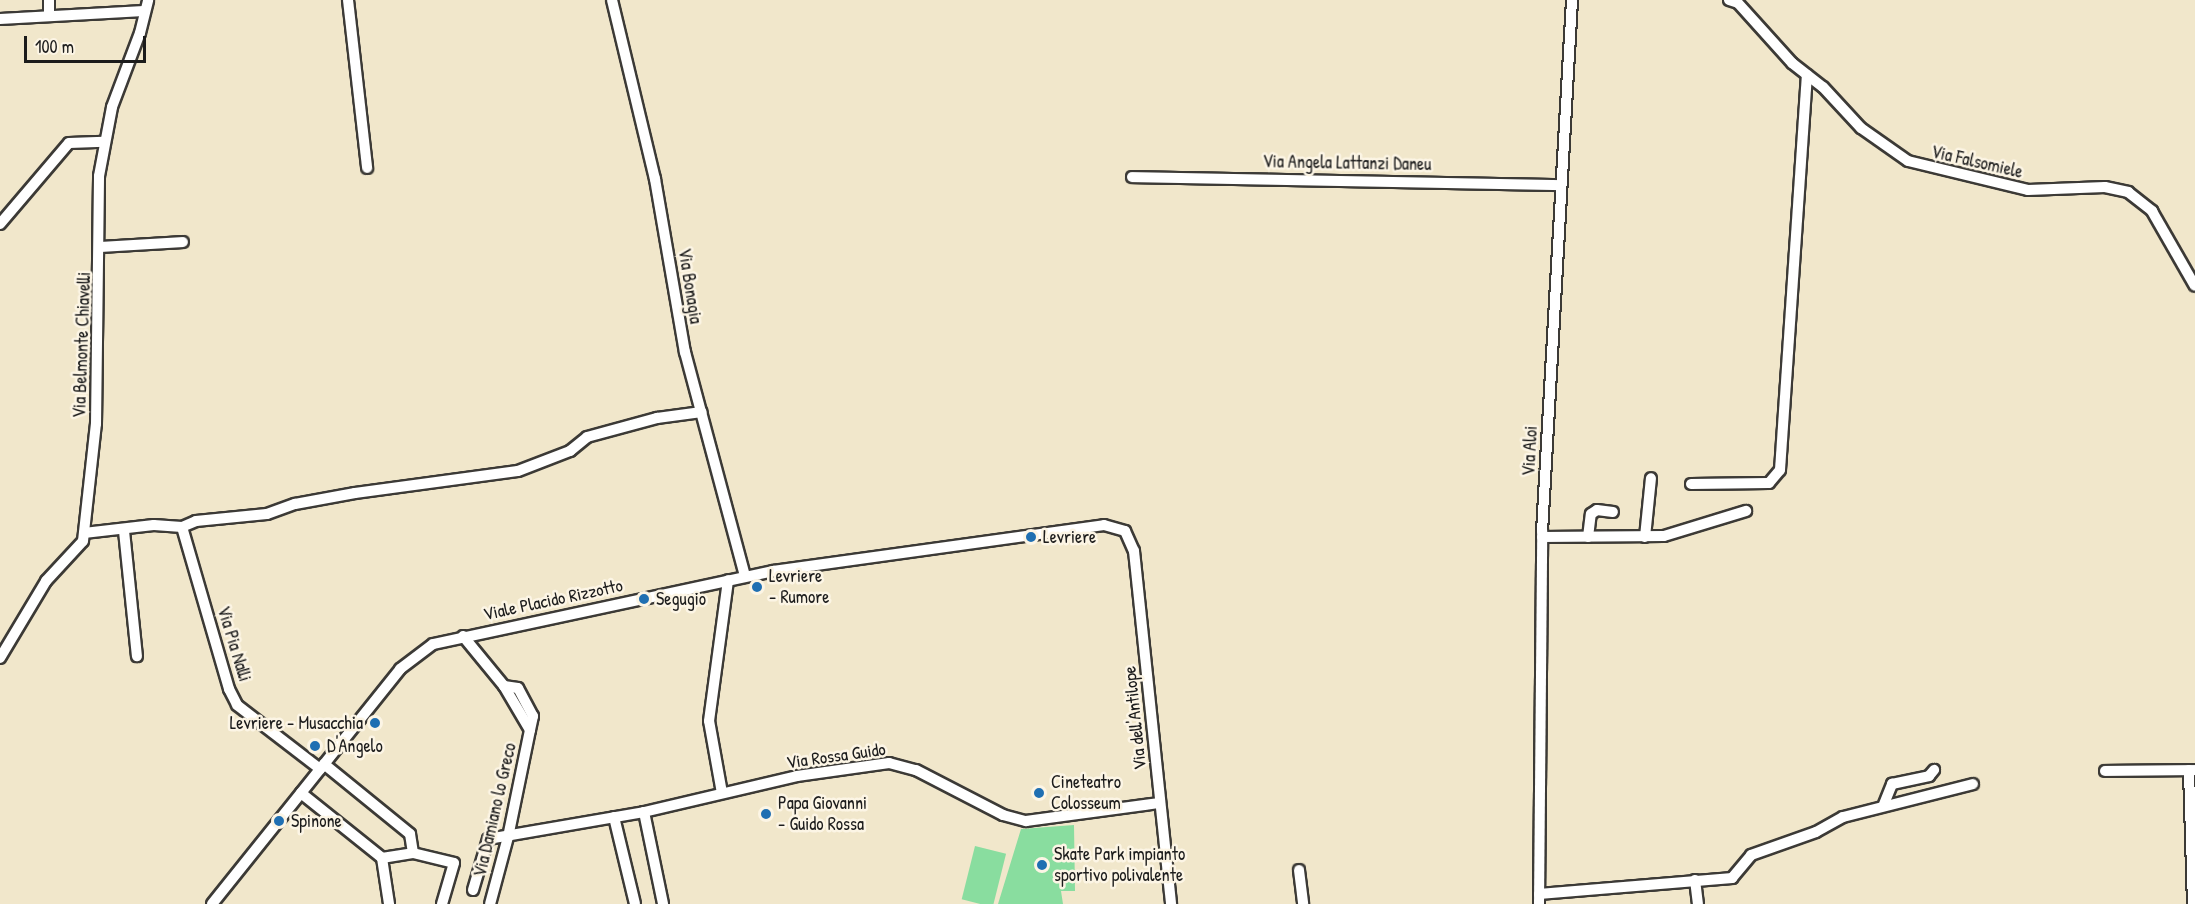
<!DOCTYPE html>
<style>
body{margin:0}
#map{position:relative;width:2195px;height:904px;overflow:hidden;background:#f1e7cb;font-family:"Patrick Hand",sans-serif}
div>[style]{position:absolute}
.green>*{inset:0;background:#89dd9f;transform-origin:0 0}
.roads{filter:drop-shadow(2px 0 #3c3a36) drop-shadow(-2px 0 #3c3a36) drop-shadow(0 2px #3c3a36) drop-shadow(0 -2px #3c3a36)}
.minor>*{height:10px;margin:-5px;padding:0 5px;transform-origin:5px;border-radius:5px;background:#fff}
.dots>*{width:16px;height:16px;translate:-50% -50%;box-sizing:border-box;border:3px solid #fcf5e5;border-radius:50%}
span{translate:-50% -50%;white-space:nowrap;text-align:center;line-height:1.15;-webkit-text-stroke:5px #fcf5e5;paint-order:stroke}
.street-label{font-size:18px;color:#1c1c1c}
.poi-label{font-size:18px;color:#1c1c1c}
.left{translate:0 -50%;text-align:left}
.right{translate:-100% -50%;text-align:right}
.scale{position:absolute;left:24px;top:36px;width:122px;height:27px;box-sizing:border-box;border:3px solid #1c1c1c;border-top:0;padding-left:8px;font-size:18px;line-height:21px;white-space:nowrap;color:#1c1c1c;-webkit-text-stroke:4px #fcf5e5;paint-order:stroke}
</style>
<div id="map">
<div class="green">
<i style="clip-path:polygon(1074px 825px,1075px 891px,1061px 891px,1063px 904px,998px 904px,1021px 829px)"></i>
<i style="left:975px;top:846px;width:32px;height:55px;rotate:14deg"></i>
</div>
<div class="roads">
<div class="minor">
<i style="left:348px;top:0;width:169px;rotate:83.5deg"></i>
<i style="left:612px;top:0;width:184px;rotate:76.5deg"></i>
<i style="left:655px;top:179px;width:176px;rotate:80.2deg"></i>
<i style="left:685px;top:352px;width:232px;rotate:75deg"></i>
<i style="left:1729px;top:0;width:9px;rotate:18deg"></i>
<i style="left:1738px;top:3px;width:81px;rotate:48deg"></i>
<i style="left:1792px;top:63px;width:39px;rotate:38deg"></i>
<i style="left:1823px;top:87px;width:56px;rotate:47.2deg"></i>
<i style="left:1861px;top:128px;width:57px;rotate:35.1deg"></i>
<i style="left:1908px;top:161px;width:123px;rotate:13.6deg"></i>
<i style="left:2028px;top:190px;width:77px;rotate:-2.2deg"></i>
<i style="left:2105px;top:187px;width:24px;rotate:12deg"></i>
<i style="left:2128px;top:192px;width:31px;rotate:38deg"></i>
<i style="left:2152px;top:211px;width:86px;rotate:60.2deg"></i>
<i style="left:49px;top:16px;width:16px;rotate:-90deg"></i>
<i style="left:0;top:19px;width:144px;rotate:-3.2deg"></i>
<i style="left:1132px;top:177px;width:429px;rotate:1.1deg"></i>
<i style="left:0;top:224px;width:106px;rotate:-49.6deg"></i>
<i style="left:69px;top:143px;width:35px;rotate:-2deg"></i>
<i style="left:101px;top:247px;width:82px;rotate:-3.5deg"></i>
<i style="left:1691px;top:484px;width:78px;rotate:-0.7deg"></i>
<i style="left:1769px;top:483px;width:17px;rotate:-50deg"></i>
<i style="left:1780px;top:470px;width:396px;rotate:-86.1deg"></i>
<i style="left:182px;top:527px;width:169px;rotate:73.8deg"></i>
<i style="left:229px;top:689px;width:18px;rotate:63deg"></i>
<i style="left:237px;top:705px;width:105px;rotate:37.6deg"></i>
<i style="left:124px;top:531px;width:126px;rotate:84.1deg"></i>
<i style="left:84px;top:533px;width:70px;rotate:-6.5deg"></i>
<i style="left:154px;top:525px;width:28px;rotate:4deg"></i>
<i style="left:182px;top:527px;width:15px;rotate:-23deg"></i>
<i style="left:196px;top:521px;width:71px;rotate:-5.6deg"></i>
<i style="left:267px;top:514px;width:30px;rotate:-20deg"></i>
<i style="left:295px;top:504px;width:61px;rotate:-10.4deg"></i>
<i style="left:355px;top:493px;width:164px;rotate:-7.7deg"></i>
<i style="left:518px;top:471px;width:56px;rotate:-21deg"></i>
<i style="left:570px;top:451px;width:22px;rotate:-39deg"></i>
<i style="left:587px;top:437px;width:73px;rotate:-15.2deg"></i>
<i style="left:657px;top:418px;width:45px;rotate:-7.6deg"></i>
<i style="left:1542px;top:537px;width:122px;rotate:-0.5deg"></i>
<i style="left:1664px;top:536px;width:86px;rotate:-17deg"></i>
<i style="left:1588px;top:537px;width:23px;rotate:-83deg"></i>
<i style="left:1591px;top:514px;width:7px;rotate:-34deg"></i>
<i style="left:1597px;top:510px;width:16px;rotate:7deg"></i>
<i style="left:1645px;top:537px;width:59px;rotate:-84.2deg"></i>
<i style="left:463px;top:636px;width:65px;rotate:50.6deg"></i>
<i style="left:504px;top:686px;width:51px;rotate:59.4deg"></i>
<i style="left:530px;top:730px;width:109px;rotate:101.6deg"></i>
<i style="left:508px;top:837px;width:69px;rotate:105deg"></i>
<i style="left:0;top:658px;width:90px;rotate:-59.1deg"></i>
<i style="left:46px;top:581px;width:54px;rotate:-47.2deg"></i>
<i style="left:83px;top:541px;width:118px;rotate:-83.7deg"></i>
<i style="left:96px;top:424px;width:248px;rotate:-89.3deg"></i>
<i style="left:99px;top:176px;width:70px;rotate:-79.3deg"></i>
<i style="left:112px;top:107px;width:79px;rotate:-69.3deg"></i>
<i style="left:140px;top:33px;width:34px;rotate:-76deg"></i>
<i style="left:504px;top:686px;width:14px;rotate:8deg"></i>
<i style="left:518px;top:688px;width:32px;rotate:62deg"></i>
<i style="left:533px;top:716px;width:14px;rotate:102deg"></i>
<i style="left:324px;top:764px;width:111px;rotate:39.1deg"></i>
<i style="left:410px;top:834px;width:19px;rotate:81deg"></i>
<i style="left:2189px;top:770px;width:134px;rotate:88.3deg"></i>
<i style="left:2105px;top:771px;width:90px;rotate:-0.6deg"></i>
<i style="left:301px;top:793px;width:104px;rotate:38.7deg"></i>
<i style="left:382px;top:858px;width:31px;rotate:-9deg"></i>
<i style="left:413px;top:853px;width:42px;rotate:13.7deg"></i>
<i style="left:454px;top:863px;width:43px;rotate:106.3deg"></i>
<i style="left:722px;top:793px;width:73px;rotate:-100.2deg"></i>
<i style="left:709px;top:721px;width:142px;rotate:-82.3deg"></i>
<i style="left:1884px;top:804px;width:22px;rotate:-68deg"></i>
<i style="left:1892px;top:784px;width:38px;rotate:-12deg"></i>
<i style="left:1929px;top:776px;width:8px;rotate:-50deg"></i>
<i style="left:644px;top:812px;width:94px;rotate:78.3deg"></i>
<i style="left:614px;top:817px;width:89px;rotate:76.4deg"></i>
<i style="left:382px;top:858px;width:47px;rotate:81.3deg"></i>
<i style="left:1299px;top:870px;width:34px;rotate:83deg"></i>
<i style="left:1695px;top:880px;width:24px;rotate:83deg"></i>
<i style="left:473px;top:890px;width:53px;rotate:-73.6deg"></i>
<i style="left:488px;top:839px;width:158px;rotate:-9.8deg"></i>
<i style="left:644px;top:812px;width:157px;rotate:-13.2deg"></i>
<i style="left:797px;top:776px;width:93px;rotate:-8deg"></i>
<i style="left:889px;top:763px;width:28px;rotate:15deg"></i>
<i style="left:916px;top:770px;width:98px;rotate:27.3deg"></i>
<i style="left:1003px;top:815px;width:24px;rotate:15deg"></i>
<i style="left:1026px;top:821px;width:135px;rotate:-7.7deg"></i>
<i style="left:1539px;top:894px;width:194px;rotate:-4.7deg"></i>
<i style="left:1732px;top:878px;width:30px;rotate:-50deg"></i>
<i style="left:1751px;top:855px;width:69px;rotate:-19.5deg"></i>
<i style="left:1816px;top:832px;width:31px;rotate:-29deg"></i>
<i style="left:1843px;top:817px;width:134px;rotate:-14.2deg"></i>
<i style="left:212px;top:904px;width:301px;rotate:-51.3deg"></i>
<i style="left:400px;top:669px;width:41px;rotate:-37.1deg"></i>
<i style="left:433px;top:644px;width:348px;rotate:-12.1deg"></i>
<i style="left:773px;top:571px;width:334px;rotate:-7.9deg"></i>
<i style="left:1104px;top:525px;width:22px;rotate:16deg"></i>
<i style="left:1125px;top:531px;width:22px;rotate:66deg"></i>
<i style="left:1134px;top:551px;width:355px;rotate:84deg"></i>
<i style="left:1539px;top:904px;width:372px;rotate:-89.5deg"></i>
<i style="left:1542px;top:532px;width:533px;rotate:-86.77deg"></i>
</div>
</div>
<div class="dots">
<i style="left:1031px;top:537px;background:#1f6fb2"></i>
<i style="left:757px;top:587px;background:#1f6fb2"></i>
<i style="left:644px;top:599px;background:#1f6fb2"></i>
<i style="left:375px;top:723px;background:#1f6fb2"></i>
<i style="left:315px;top:746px;background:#1f6fb2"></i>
<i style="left:1039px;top:793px;background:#1f6fb2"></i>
<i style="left:766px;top:814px;background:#1f6fb2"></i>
<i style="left:279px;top:821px;background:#1f6fb2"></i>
<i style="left:1042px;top:865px;background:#1f6fb2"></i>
</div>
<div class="street-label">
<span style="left:1977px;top:162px;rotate:13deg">Via Falsomiele</span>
<span style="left:1347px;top:163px;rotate:1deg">Via Angela Lattanzi Daneu</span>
<span style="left:690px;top:286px;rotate:81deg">Via Bonagia</span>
<span style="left:82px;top:345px;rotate:-88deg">Via Belmonte Chiavelli</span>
<span style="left:1530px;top:451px;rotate:-87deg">Via Aloi</span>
<span style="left:553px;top:600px;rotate:-12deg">Viale Placido Rizzotto</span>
<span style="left:234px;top:644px;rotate:73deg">Via Pia Nalli</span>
<span style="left:1135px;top:718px;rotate:-96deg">Via dell'Antilope</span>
<span style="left:836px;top:756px;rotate:-8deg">Via Rossa Guido</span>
<span style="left:495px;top:810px;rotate:-77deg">Via Damiano lo Greco</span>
</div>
<div class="poi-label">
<span class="left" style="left:1043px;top:537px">Levriere</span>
<span class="left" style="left:769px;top:587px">Levriere<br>- Rumore</span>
<span class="left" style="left:656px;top:599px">Segugio</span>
<span class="right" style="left:363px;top:723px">Levriere - Musacchia</span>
<span class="left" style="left:327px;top:746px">D'Angelo</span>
<span class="left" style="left:1051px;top:793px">Cineteatro<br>Colosseum</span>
<span class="left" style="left:778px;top:814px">Papa Giovanni<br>- Guido Rossa</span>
<span class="left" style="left:291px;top:821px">Spinone</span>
<span class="left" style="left:1054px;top:865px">Skate Park impianto<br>sportivo polivalente</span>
</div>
<div class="scale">100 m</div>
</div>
